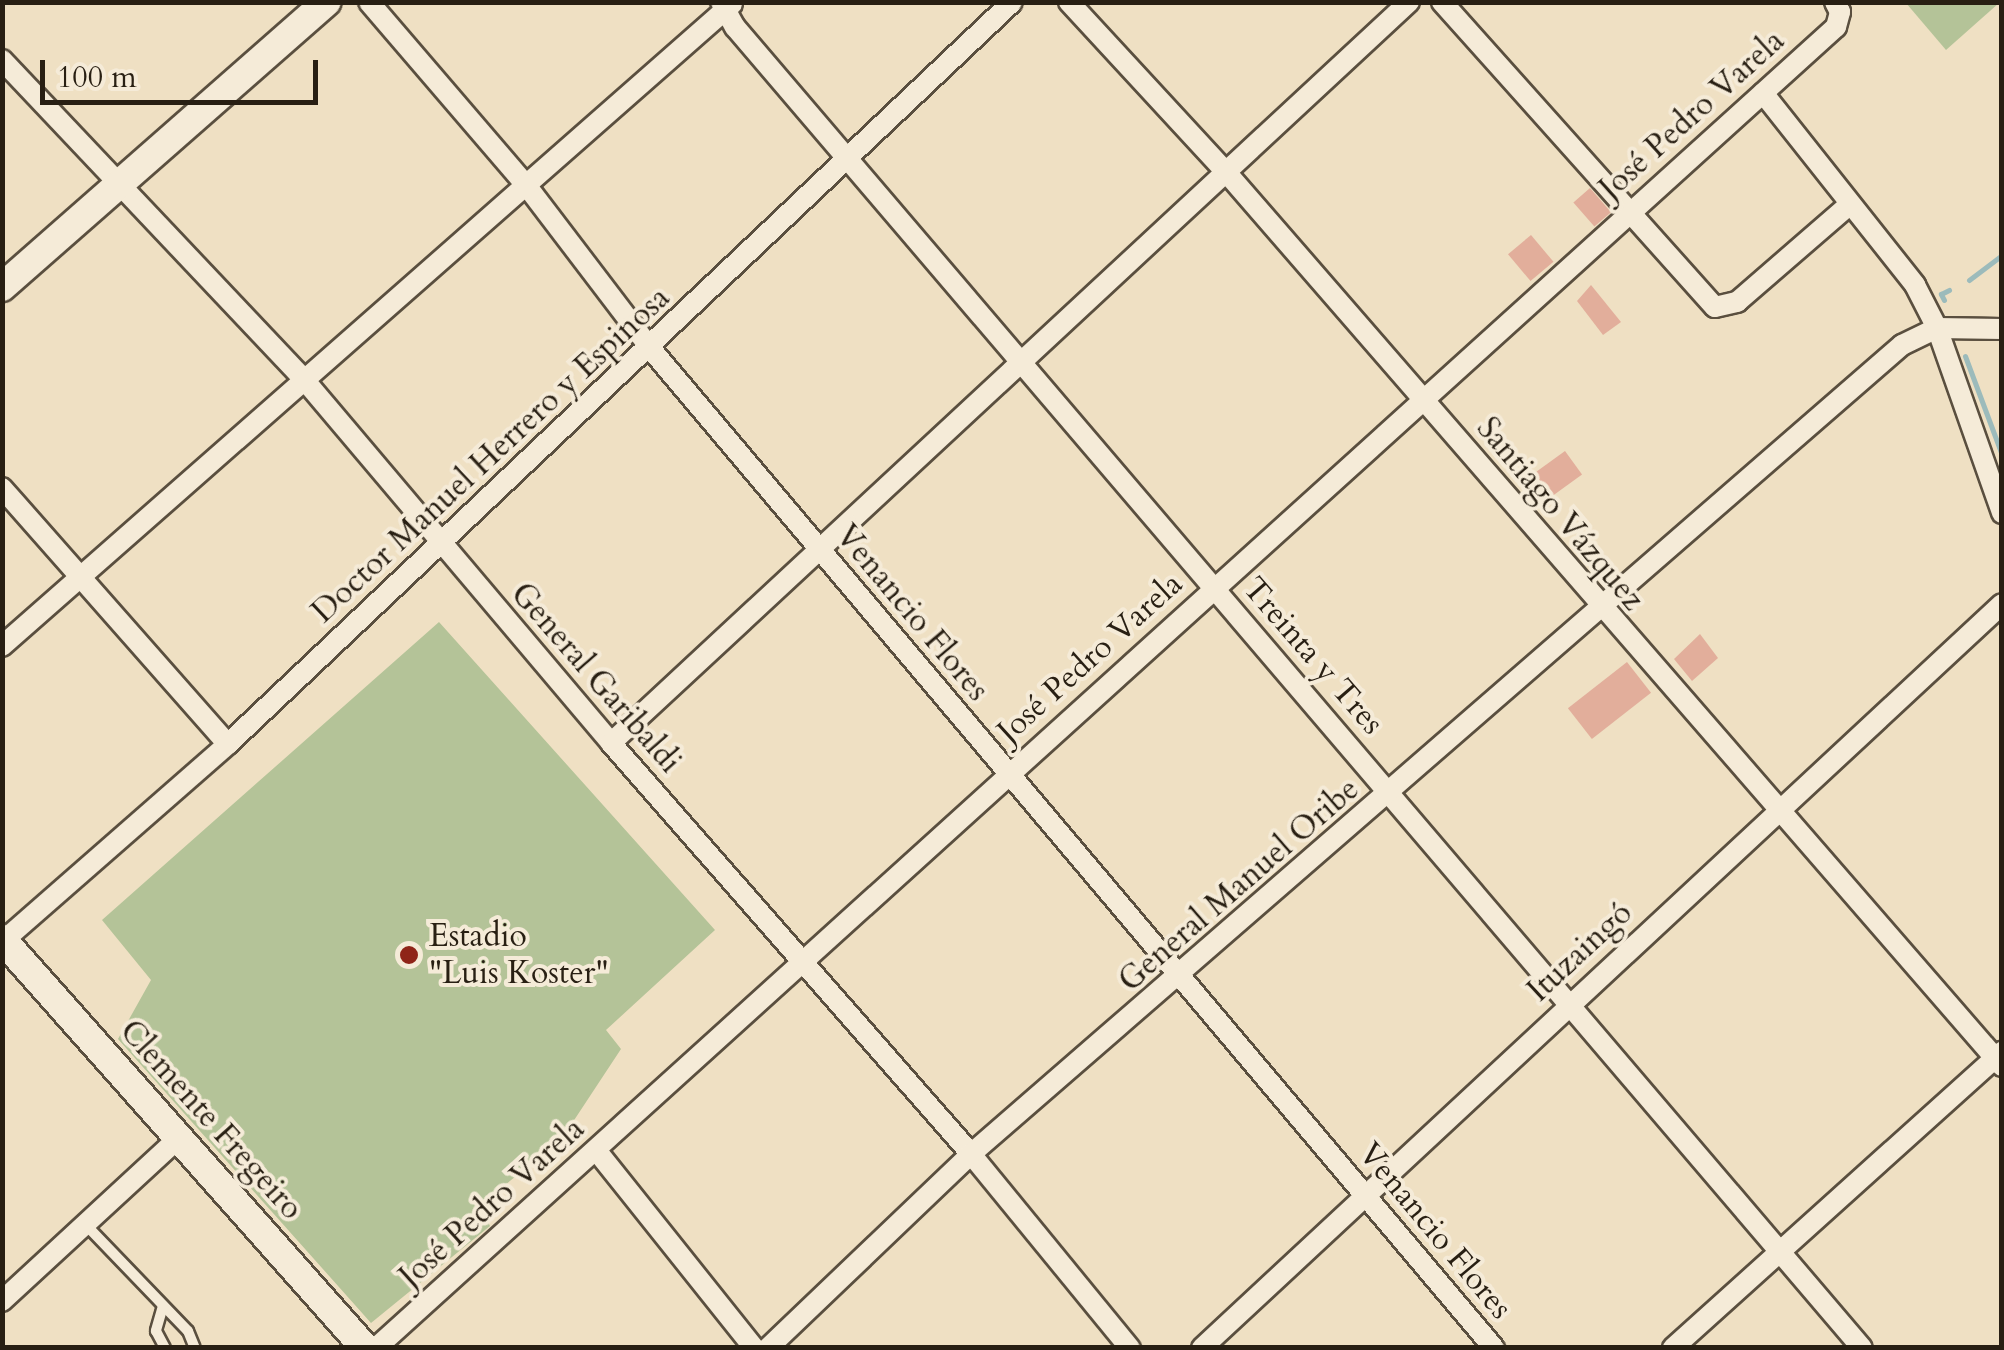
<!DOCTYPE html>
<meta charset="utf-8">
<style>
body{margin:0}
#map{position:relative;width:2004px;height:1350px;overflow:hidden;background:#efe0c3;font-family:Cardo,serif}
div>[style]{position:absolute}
.green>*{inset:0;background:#b4c398}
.stream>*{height:5px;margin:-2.5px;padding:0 2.5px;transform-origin:2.5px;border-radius:2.5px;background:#9cbbbb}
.building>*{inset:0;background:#e2ae9b;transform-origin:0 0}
.roads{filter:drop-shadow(2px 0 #5a4f3f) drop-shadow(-2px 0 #5a4f3f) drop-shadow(0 2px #5a4f3f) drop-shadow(0 -2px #5a4f3f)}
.lane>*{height:10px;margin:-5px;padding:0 5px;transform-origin:5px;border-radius:5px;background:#f5ebd8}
.street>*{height:20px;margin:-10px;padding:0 10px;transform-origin:10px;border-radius:10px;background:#f5ebd8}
.secondary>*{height:28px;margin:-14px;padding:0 14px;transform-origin:14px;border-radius:14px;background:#f5ebd8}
.dots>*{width:28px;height:28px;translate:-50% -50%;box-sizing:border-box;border:5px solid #f5ebd8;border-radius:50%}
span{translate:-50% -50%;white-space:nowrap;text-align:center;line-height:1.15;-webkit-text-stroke:8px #f5ebd8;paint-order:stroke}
.street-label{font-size:32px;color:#281f13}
.poi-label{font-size:32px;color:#281f13}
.left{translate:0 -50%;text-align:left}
.frame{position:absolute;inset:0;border:5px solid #281f13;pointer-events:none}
.scale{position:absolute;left:40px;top:60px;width:278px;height:45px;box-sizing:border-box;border:5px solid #281f13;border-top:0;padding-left:12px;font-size:30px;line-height:35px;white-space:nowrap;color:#281f13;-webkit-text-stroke:8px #f5ebd8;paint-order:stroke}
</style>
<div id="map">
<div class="green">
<i style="clip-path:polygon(1906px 3px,1999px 3px,1946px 50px)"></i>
<i style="clip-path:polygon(439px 622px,715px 930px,606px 1030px,621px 1049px,561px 1140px,480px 1205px,490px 1226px,371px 1323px,118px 1039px,151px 980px,102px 920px)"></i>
</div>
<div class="stream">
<i style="left:1969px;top:280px;width:41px;rotate:-37.1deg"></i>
<i style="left:1944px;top:300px;width:7px;rotate:-117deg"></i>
<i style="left:1941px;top:294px;width:9px;rotate:-27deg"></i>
<i style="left:1965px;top:356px;width:106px;rotate:69.5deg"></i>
</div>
<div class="building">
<i style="left:1590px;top:188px;width:32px;height:22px;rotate:49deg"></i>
<i style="left:1531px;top:235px;width:35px;height:30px;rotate:50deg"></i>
<i style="clip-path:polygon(1591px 285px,1621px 322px,1603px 335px,1577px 301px)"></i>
<i style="left:1565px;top:451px;width:29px;height:38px;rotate:54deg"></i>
<i style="clip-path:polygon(1700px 634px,1718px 658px,1692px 681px,1674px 659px)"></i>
<i style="left:1627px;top:662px;width:39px;height:75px;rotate:52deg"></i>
</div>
<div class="roads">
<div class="lane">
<i style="left:86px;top:1225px;width:147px;rotate:46.1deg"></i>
<i style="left:188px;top:1331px;width:18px;rotate:68deg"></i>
<i style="left:163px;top:1306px;width:26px;rotate:106deg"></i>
<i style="left:156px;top:1331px;width:19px;rotate:62deg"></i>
</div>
<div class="street">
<i style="left:369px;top:2px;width:241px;rotate:49.4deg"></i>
<i style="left:526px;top:185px;width:205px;rotate:52.7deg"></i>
<i style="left:650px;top:348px;width:1309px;rotate:49.84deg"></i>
<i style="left:721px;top:2px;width:29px;rotate:61deg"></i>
<i style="left:735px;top:27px;width:1736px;rotate:49.53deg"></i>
<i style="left:1069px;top:2px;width:231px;rotate:47.3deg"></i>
<i style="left:1226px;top:172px;width:1184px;rotate:49.04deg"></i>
<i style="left:1442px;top:2px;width:409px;rotate:48.2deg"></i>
<i style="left:1715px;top:307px;width:23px;rotate:-13deg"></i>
<i style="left:1737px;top:302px;width:148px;rotate:-40.9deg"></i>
<i style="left:2px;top:60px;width:444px;rotate:46.6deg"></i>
<i style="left:307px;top:383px;width:471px;rotate:49.8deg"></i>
<i style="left:611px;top:743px;width:546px;rotate:48.78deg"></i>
<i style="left:971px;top:1154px;width:251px;rotate:50.7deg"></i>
<i style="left:1763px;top:93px;width:245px;rotate:51.6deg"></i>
<i style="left:1915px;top:285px;width:48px;rotate:62.9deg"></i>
<i style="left:1937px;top:328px;width:196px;rotate:70.6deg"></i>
<i style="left:2px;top:488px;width:341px;rotate:48.6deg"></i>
<i style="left:2px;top:646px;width:972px;rotate:-41.33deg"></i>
<i style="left:611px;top:743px;width:1089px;rotate:-42.88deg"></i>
<i style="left:2px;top:942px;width:300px;rotate:-41.2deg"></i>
<i style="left:228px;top:744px;width:1079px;rotate:-43.42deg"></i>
<i style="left:596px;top:1150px;width:253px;rotate:51.4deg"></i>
<i style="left:2px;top:1301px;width:242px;rotate:-42.7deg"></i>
<i style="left:376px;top:1348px;width:1969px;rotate:-42.14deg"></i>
<i style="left:1836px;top:27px;width:16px;rotate:-75deg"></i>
<i style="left:1840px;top:12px;width:11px;rotate:-117deg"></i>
<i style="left:768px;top:1348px;width:281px;rotate:-43.7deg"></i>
<i style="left:971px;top:1154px;width:1233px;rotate:-40.99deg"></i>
<i style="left:1902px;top:345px;width:39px;rotate:-26deg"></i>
<i style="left:1937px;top:328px;width:65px;rotate:0.9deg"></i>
<i style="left:1202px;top:1348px;width:1092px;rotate:-42.92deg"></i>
<i style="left:1673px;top:1348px;width:443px;rotate:-42deg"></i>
</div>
<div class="secondary">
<i style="left:2px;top:287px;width:432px;rotate:-41.3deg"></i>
<i style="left:2px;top:939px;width:547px;rotate:48.41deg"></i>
</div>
</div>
<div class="dots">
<i style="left:409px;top:955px;background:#8f2418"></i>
</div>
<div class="street-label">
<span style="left:1692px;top:115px;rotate:-42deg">José Pedro Varela</span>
<span style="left:491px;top:455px;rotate:-43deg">Doctor Manuel Herrero y Espinosa</span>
<span style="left:1560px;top:514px;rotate:50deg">Santiago Vázquez</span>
<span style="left:912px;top:613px;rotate:50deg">Venancio Flores</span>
<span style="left:1313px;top:656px;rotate:49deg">Treinta y Tres</span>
<span style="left:1090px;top:658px;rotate:-42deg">José Pedro Varela</span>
<span style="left:596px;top:678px;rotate:49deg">General Garibaldi</span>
<span style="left:1239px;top:885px;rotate:-41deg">General Manuel Oribe</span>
<span style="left:1580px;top:952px;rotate:-43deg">Ituzaingó</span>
<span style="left:211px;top:1120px;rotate:48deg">Clemente Fregeiro</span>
<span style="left:492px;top:1203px;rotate:-42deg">José Pedro Varela</span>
<span style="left:1435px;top:1231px;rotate:50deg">Venancio Flores</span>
</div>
<div class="poi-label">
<span class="left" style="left:429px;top:955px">Estadio<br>"Luis Koster"</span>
</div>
<div class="frame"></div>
<div class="scale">100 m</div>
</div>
